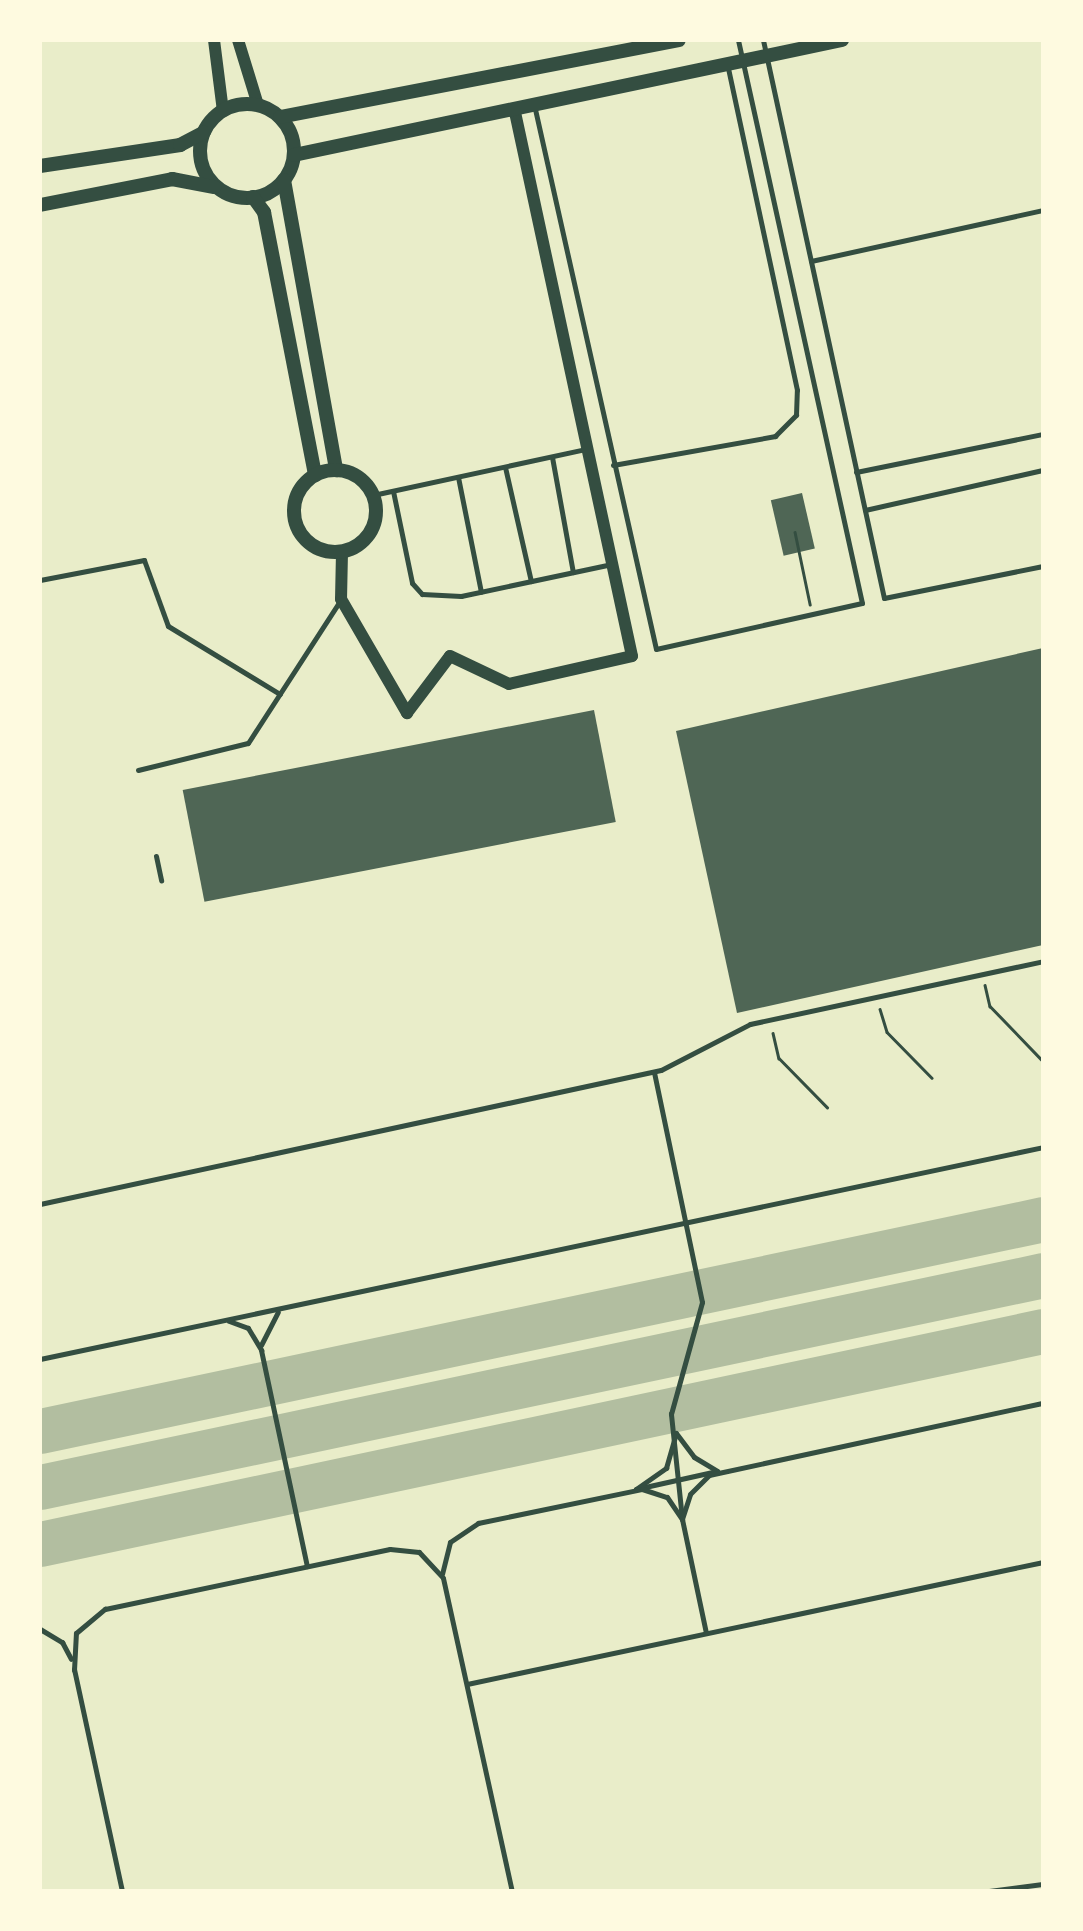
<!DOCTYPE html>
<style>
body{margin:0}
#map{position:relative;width:1083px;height:1931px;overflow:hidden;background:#e9edc9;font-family:"Archivo Narrow",sans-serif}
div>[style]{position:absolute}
.taxiway>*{height:45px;margin:-22.5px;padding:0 22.5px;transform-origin:22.5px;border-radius:22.5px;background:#b2bea0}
.building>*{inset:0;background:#4f6655;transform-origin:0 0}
.path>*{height:2.5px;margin:-1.25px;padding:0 1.25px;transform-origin:1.25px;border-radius:1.25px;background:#344e41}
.service>*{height:5px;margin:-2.5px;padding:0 2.5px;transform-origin:2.5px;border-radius:2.5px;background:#344e41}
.tertiary>*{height:12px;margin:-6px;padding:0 6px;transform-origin:6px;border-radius:6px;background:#344e41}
.secondary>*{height:14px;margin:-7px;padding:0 7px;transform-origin:7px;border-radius:7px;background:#344e41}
.secondary>.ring{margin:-7px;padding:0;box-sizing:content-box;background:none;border:14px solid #344e41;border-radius:50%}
span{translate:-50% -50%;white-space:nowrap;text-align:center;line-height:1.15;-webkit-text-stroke:8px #fefae0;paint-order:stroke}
.frame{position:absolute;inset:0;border:42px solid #fefae0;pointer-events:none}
</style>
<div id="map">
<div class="taxiway">
<i style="left:40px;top:1431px;width:1025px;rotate:-11.93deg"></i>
<i style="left:40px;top:1487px;width:1025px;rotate:-11.93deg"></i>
<i style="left:40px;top:1544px;width:1025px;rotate:-11.99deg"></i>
</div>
<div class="building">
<i style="left:802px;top:493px;width:57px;height:32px;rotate:77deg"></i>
<i style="clip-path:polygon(1043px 648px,1043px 945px,737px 1013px,676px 731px)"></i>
<i style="left:594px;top:710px;width:114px;height:419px;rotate:79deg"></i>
</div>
<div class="path">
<i style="left:795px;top:532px;width:74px;rotate:78.2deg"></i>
<i style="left:985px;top:985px;width:22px;rotate:77deg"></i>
<i style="left:990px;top:1006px;width:74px;rotate:46.1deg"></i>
<i style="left:880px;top:1009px;width:24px;rotate:73deg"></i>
<i style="left:887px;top:1032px;width:64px;rotate:45.6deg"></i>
<i style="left:773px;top:1033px;width:26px;rotate:77deg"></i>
<i style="left:779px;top:1058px;width:69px;rotate:45.6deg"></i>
</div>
<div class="service">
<i style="left:763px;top:40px;width:571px;rotate:77.77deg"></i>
<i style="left:884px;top:598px;width:162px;rotate:-11.4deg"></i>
<i style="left:535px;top:109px;width:553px;rotate:77.37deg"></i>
<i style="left:656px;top:649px;width:211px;rotate:-12.6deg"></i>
<i style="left:862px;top:603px;width:576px;rotate:-102.42deg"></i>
<i style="left:811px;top:261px;width:238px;rotate:-12.4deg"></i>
<i style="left:552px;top:457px;width:117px;rotate:79.7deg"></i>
<i style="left:613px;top:465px;width:165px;rotate:-10.1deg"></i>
<i style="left:775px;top:436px;width:30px;rotate:-45deg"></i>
<i style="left:796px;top:415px;width:25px;rotate:-88deg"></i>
<i style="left:797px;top:390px;width:330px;rotate:-102.1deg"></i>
<i style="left:505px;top:467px;width:117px;rotate:77.2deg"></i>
<i style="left:856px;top:472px;width:191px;rotate:-11.5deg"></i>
<i style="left:458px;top:477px;width:117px;rotate:78.7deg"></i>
<i style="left:393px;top:491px;width:94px;rotate:78.3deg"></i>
<i style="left:412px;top:583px;width:15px;rotate:48deg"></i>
<i style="left:422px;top:594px;width:39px;rotate:3deg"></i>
<i style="left:461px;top:596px;width:153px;rotate:-12deg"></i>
<i style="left:373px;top:495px;width:217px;rotate:-12.2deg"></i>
<i style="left:865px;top:510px;width:182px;rotate:-12.7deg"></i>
<i style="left:40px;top:580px;width:106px;rotate:-10.9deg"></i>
<i style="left:144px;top:560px;width:70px;rotate:70deg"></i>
<i style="left:168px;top:626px;width:131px;rotate:31.3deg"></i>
<i style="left:138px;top:770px;width:113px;rotate:-13.8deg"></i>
<i style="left:248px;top:743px;width:169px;rotate:-57.1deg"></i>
<i style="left:156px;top:856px;width:25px;rotate:78deg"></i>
<i style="left:40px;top:1204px;width:635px;rotate:-12.18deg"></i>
<i style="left:661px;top:1070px;width:100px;rotate:-27.3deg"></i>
<i style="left:750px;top:1024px;width:300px;rotate:-12.1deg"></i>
<i style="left:229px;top:1321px;width:20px;rotate:20deg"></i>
<i style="left:248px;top:1328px;width:26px;rotate:59deg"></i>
<i style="left:261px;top:1350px;width:221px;rotate:78deg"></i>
<i style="left:261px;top:1345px;width:37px;rotate:-63deg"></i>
<i style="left:40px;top:1359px;width:1025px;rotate:-11.93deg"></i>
<i style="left:676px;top:1433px;width:30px;rotate:53deg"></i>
<i style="left:694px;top:1457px;width:27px;rotate:31deg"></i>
<i style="left:717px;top:1471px;width:83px;rotate:167.5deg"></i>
<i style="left:636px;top:1489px;width:37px;rotate:-35deg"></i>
<i style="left:666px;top:1468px;width:36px;rotate:-74deg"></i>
<i style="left:442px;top:1574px;width:33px;rotate:-76deg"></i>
<i style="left:450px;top:1542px;width:34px;rotate:-34deg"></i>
<i style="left:478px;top:1523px;width:167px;rotate:-11.7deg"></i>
<i style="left:642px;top:1489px;width:26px;rotate:18deg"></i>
<i style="left:667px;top:1497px;width:27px;rotate:56deg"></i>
<i style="left:682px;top:1519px;width:106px;rotate:-96deg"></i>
<i style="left:671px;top:1414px;width:116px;rotate:-74.5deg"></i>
<i style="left:702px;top:1302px;width:235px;rotate:-101.8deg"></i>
<i style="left:40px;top:1629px;width:26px;rotate:31deg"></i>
<i style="left:62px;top:1642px;width:19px;rotate:62deg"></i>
<i style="left:706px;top:1633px;width:116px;rotate:-101.9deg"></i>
<i style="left:682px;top:1519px;width:26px;rotate:-72deg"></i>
<i style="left:690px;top:1494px;width:27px;rotate:-45deg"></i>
<i style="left:709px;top:1475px;width:342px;rotate:-12.2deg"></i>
<i style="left:74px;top:1669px;width:227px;rotate:77.8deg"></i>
<i style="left:74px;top:1670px;width:37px;rotate:-87deg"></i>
<i style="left:76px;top:1633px;width:38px;rotate:-40deg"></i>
<i style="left:105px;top:1609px;width:291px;rotate:-11.9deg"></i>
<i style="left:390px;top:1549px;width:29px;rotate:6deg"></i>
<i style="left:419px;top:1552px;width:35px;rotate:47deg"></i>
<i style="left:443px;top:1578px;width:321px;rotate:77.6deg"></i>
<i style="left:467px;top:1684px;width:589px;rotate:-11.96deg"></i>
<i style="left:989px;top:1891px;width:54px;rotate:-7.4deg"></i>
</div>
<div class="tertiary">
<i style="left:214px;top:40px;width:72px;rotate:82.8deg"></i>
<i style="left:238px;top:40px;width:68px;rotate:72.9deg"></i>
<i style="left:342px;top:552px;width:47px;rotate:91.2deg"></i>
<i style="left:341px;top:599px;width:132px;rotate:59.9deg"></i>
<i style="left:407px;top:713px;width:71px;rotate:-53deg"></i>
<i style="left:450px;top:656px;width:65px;rotate:25.4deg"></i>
<i style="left:509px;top:684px;width:126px;rotate:-12.8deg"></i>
<i style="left:632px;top:656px;width:556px;rotate:-102.14deg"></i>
</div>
<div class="secondary">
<i class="ring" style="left:200px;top:104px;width:80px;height:80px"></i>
<i style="left:280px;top:117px;width:406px;rotate:-10.9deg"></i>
<i style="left:294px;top:155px;width:560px;rotate:-11.85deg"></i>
<i style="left:40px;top:166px;width:142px;rotate:-8.5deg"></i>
<i style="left:180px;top:145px;width:27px;rotate:-28deg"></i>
<i style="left:284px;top:180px;width:295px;rotate:79.8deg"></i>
<i style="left:253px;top:197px;width:19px;rotate:54deg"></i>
<i style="left:264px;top:212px;width:268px;rotate:79deg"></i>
<i style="left:40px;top:205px;width:135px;rotate:-11.1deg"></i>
<i style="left:172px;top:179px;width:43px;rotate:10.8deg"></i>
<i class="ring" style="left:294px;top:470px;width:68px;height:68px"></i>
</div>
<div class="frame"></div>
</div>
